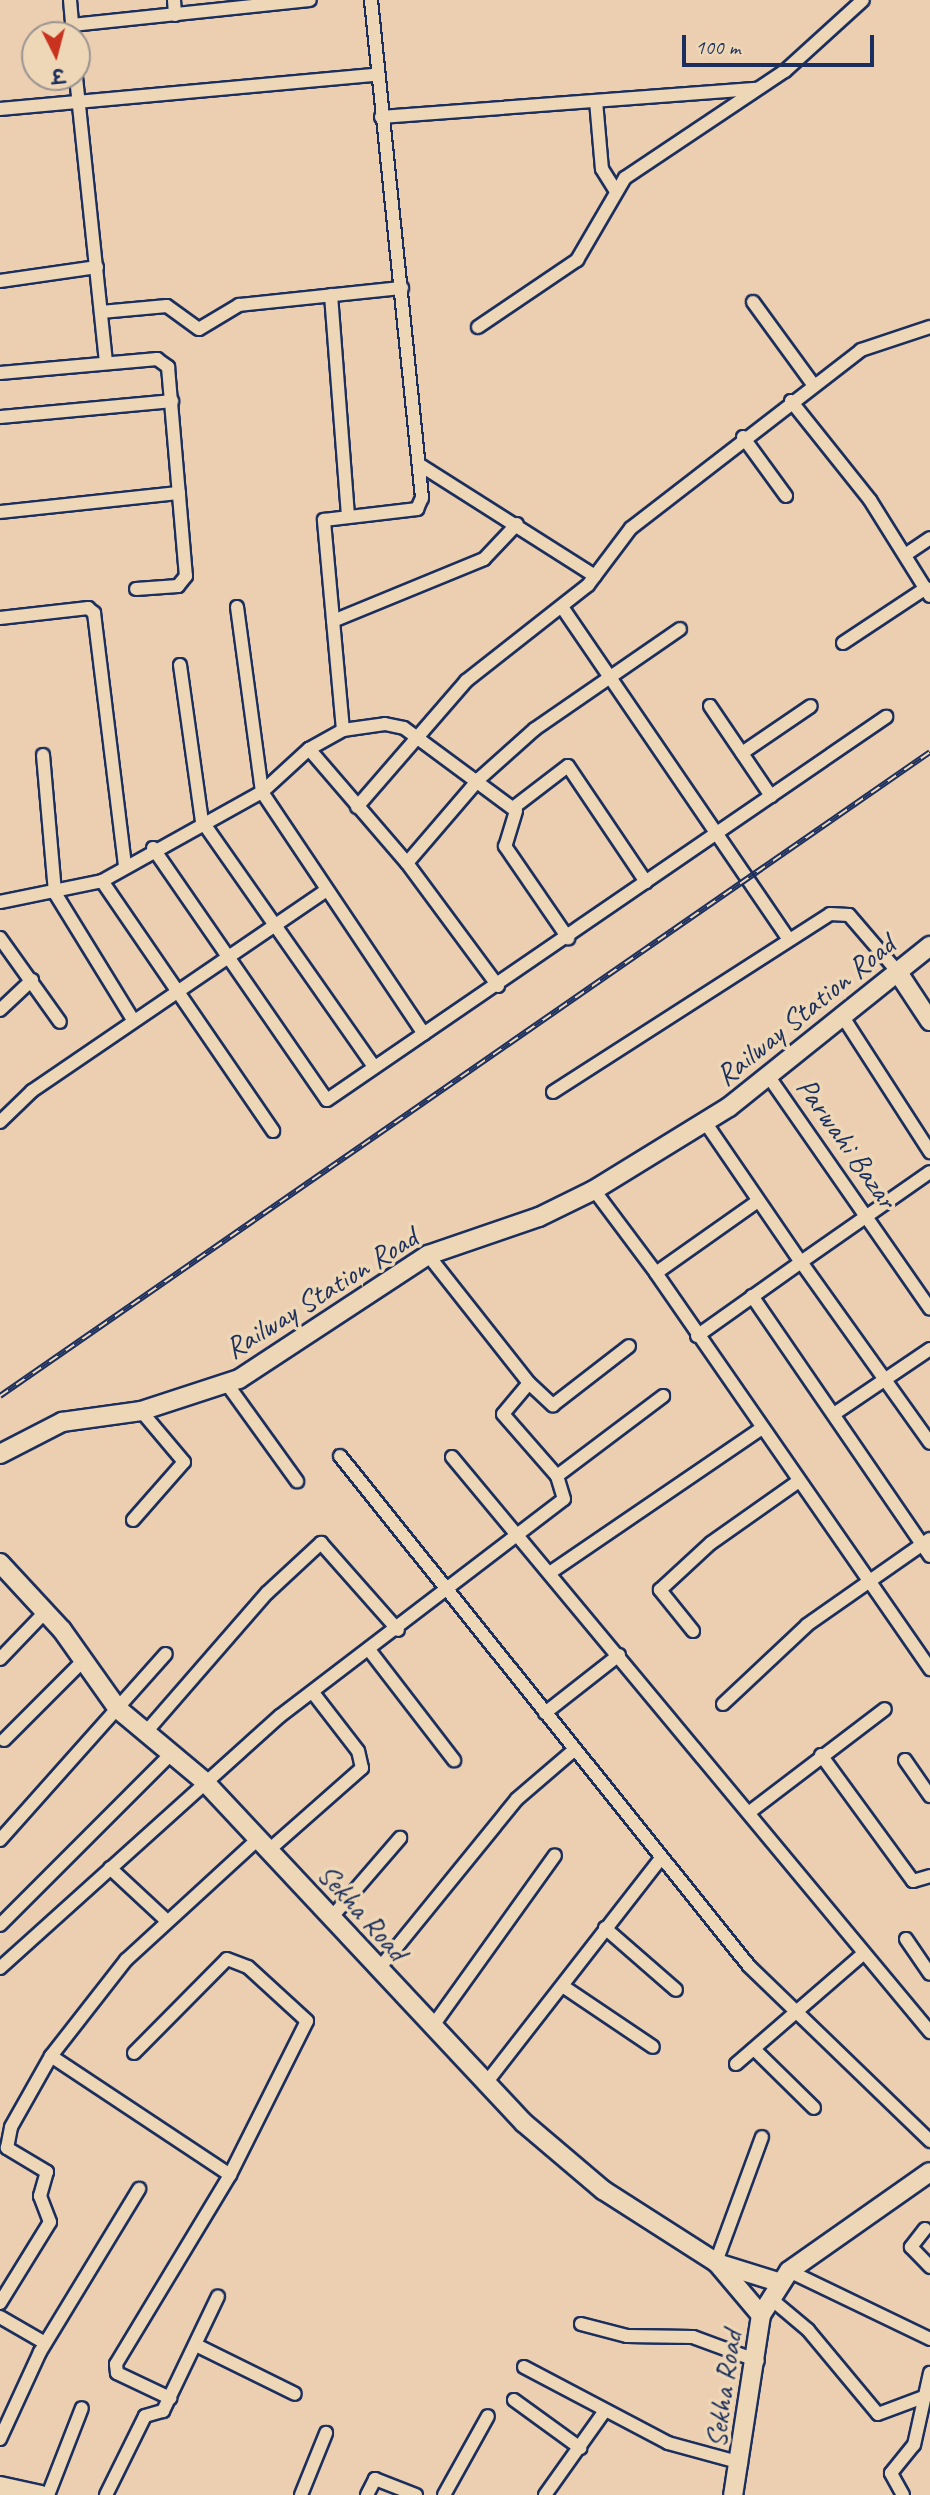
<!DOCTYPE html>
<meta charset="utf-8">
<style>
body{margin:0}
#map{position:relative;width:930px;height:2495px;overflow:hidden;background:#ecceb1;font-family:Caveat,"Playpen Sans Deva",sans-serif}
div>[style]{position:absolute}
.roads{filter:drop-shadow(2px 0 #1b2f5e) drop-shadow(-2px 0 #1b2f5e) drop-shadow(0 2px #1b2f5e) drop-shadow(0 -2px #1b2f5e)}
.street>*{height:12px;margin:-6px;padding:0 6px;transform-origin:6px;border-radius:6px;background:#eed7b6}
.secondary>*{height:18px;margin:-9px;padding:0 9px;transform-origin:9px;border-radius:9px;background:#eed7b6}
.rail>*{height:6px;margin-top:-3px;transform-origin:0;background:repeating-linear-gradient(90deg,#eed7b6 0 10px,#1b2f5e 0 20px);box-sizing:border-box;border-block:2px solid #1b2f5e}
span{translate:-50% -50%;white-space:nowrap;text-align:center;line-height:1.15;-webkit-text-stroke:7px #eed7b6;paint-order:stroke}
.street-label{font-size:30px;color:#1b2f5e}
.north{position:absolute;left:21px;top:21px;width:70px;height:70px;box-sizing:border-box;background:#eed7b6;border:2px solid #9a9493;border-radius:50%;rotate:174deg;font-size:19px;font-weight:700;line-height:28px;text-align:center;color:#1b2f5e}
.north::after{content:'';display:block;margin:auto;width:24px;height:32px;background:#c8321e;clip-path:polygon(50% 0,100% 100%,50% 72%,0 100%)}
.scale{position:absolute;left:682px;top:35px;width:192px;height:32px;box-sizing:border-box;border:4px solid #1b2f5e;border-top:0;padding-left:9px;font-size:21px;line-height:24px;white-space:nowrap;color:#1b2f5e;-webkit-text-stroke:5px #eed7b6;paint-order:stroke}
</style>
<div id="map">
<div class="roads">
<div class="street">
<i style="left:70px;top:0;width:35px;rotate:85deg"></i>
<i style="left:174px;top:0;width:15px;rotate:86deg"></i>
<i style="left:72px;top:25px;width:239px;rotate:-6deg"></i>
<i style="left:76px;top:77px;width:286px;rotate:84deg"></i>
<i style="left:596px;top:101px;width:68px;rotate:85deg"></i>
<i style="left:602px;top:169px;width:26px;rotate:58deg"></i>
<i style="left:0;top:109px;width:377px;rotate:-5.2deg"></i>
<i style="left:381px;top:117px;width:377px;rotate:-4.3deg"></i>
<i style="left:0;top:281px;width:98px;rotate:-8.2deg"></i>
<i style="left:331px;top:295px;width:222px;rotate:85.6deg"></i>
<i style="left:753px;top:302px;width:100px;rotate:53.9deg"></i>
<i style="left:101px;top:312px;width:66px;rotate:-5.2deg"></i>
<i style="left:167px;top:306px;width:39px;rotate:36deg"></i>
<i style="left:199px;top:329px;width:47px;rotate:-31deg"></i>
<i style="left:239px;top:305px;width:164px;rotate:-6deg"></i>
<i style="left:478px;top:327px;width:120px;rotate:-34.1deg"></i>
<i style="left:577px;top:260px;width:95px;rotate:-59.7deg"></i>
<i style="left:625px;top:178px;width:192px;rotate:-33.8deg"></i>
<i style="left:785px;top:71px;width:105px;rotate:-42.3deg"></i>
<i style="left:0;top:373px;width:158px;rotate:-5.1deg"></i>
<i style="left:157px;top:359px;width:14px;rotate:36deg"></i>
<i style="left:168px;top:367px;width:210px;rotate:85.1deg"></i>
<i style="left:186px;top:576px;width:13px;rotate:129deg"></i>
<i style="left:178px;top:586px;width:42px;rotate:175.9deg"></i>
<i style="left:791px;top:401px;width:127px;rotate:51.4deg"></i>
<i style="left:870px;top:500px;width:113px;rotate:58deg"></i>
<i style="left:0;top:417px;width:173px;rotate:-5.3deg"></i>
<i style="left:743px;top:437px;width:73px;rotate:53.9deg"></i>
<i style="left:420px;top:465px;width:207px;rotate:32.4deg"></i>
<i style="left:0;top:512px;width:180px;rotate:-6.1deg"></i>
<i style="left:905px;top:555px;width:30px;rotate:-34deg"></i>
<i style="left:237px;top:607px;width:187px;rotate:82.3deg"></i>
<i style="left:262px;top:792px;width:291px;rotate:56.2deg"></i>
<i style="left:562px;top:607px;width:403px;rotate:55.7deg"></i>
<i style="left:0;top:618px;width:89px;rotate:-6.5deg"></i>
<i style="left:88px;top:608px;width:8px;rotate:40deg"></i>
<i style="left:94px;top:613px;width:254px;rotate:83deg"></i>
<i style="left:333px;top:621px;width:163px;rotate:-22.3deg"></i>
<i style="left:484px;top:559px;width:48px;rotate:-46.7deg"></i>
<i style="left:843px;top:643px;width:100px;rotate:-33.5deg"></i>
<i style="left:180px;top:665px;width:158px;rotate:82deg"></i>
<i style="left:202px;top:821px;width:300px;rotate:55deg"></i>
<i style="left:710px;top:706px;width:109px;rotate:55.9deg"></i>
<i style="left:343px;top:730px;width:211px;rotate:-95.2deg"></i>
<i style="left:324px;top:520px;width:94px;rotate:-6.7deg"></i>
<i style="left:417px;top:509px;width:12px;rotate:-66deg"></i>
<i style="left:422px;top:498px;width:501px;rotate:-95.85deg"></i>
<i style="left:309px;top:749px;width:150px;rotate:49.3deg"></i>
<i style="left:407px;top:863px;width:153px;rotate:53.5deg"></i>
<i style="left:742px;top:753px;width:83px;rotate:-34.3deg"></i>
<i style="left:43px;top:755px;width:139px;rotate:85deg"></i>
<i style="left:55px;top:893px;width:149px;rotate:58.4deg"></i>
<i style="left:357px;top:807px;width:167px;rotate:-49.1deg"></i>
<i style="left:466px;top:681px;width:155px;rotate:-38.2deg"></i>
<i style="left:588px;top:585px;width:71px;rotate:-53deg"></i>
<i style="left:631px;top:528px;width:291px;rotate:-37.7deg"></i>
<i style="left:861px;top:350px;width:73px;rotate:-18.4deg"></i>
<i style="left:513px;top:808px;width:69px;rotate:-37.4deg"></i>
<i style="left:568px;top:766px;width:140px;rotate:56.1deg"></i>
<i style="left:153px;top:848px;width:306px;rotate:55.4deg"></i>
<i style="left:327px;top:1100px;width:678px;rotate:-34.42deg"></i>
<i style="left:407px;top:863px;width:111px;rotate:-49.4deg"></i>
<i style="left:479px;top:779px;width:75px;rotate:-41.8deg"></i>
<i style="left:535px;top:729px;width:176px;rotate:-34.6deg"></i>
<i style="left:102px;top:881px;width:303px;rotate:55.6deg"></i>
<i style="left:0;top:902px;width:104px;rotate:-11.6deg"></i>
<i style="left:102px;top:881px;width:183px;rotate:-29.1deg"></i>
<i style="left:262px;top:792px;width:64px;rotate:-42.5deg"></i>
<i style="left:309px;top:749px;width:39px;rotate:-29deg"></i>
<i style="left:343px;top:730px;width:42px;rotate:-8.1deg"></i>
<i style="left:385px;top:724px;width:19px;rotate:12deg"></i>
<i style="left:404px;top:728px;width:139px;rotate:36.5deg"></i>
<i style="left:516px;top:811px;width:37px;rotate:107deg"></i>
<i style="left:505px;top:846px;width:112px;rotate:55.6deg"></i>
<i style="left:0;top:938px;width:103px;rotate:54.5deg"></i>
<i style="left:0;top:1010px;width:44px;rotate:-43.2deg"></i>
<i style="left:843px;top:1017px;width:161px;rotate:57.2deg"></i>
<i style="left:769px;top:1077px;width:282px;rotate:55.2deg"></i>
<i style="left:553px;top:1092px;width:329px;rotate:-32.7deg"></i>
<i style="left:830px;top:914px;width:19px;rotate:3deg"></i>
<i style="left:849px;top:915px;width:74px;rotate:49.4deg"></i>
<i style="left:0;top:1122px;width:45px;rotate:-44.1deg"></i>
<i style="left:32px;top:1091px;width:353px;rotate:-34.3deg"></i>
<i style="left:705px;top:1122px;width:170px;rotate:55.6deg"></i>
<i style="left:801px;top:1262px;width:157px;rotate:-34.9deg"></i>
<i style="left:594px;top:1190px;width:104px;rotate:53.2deg"></i>
<i style="left:656px;top:1273px;width:125px;rotate:-35.2deg"></i>
<i style="left:656px;top:1273px;width:482px;rotate:55.3deg"></i>
<i style="left:752px;top:1296px;width:315px;rotate:55.6deg"></i>
<i style="left:697px;top:1336px;width:128px;rotate:-35.4deg"></i>
<i style="left:801px;top:1262px;width:222px;rotate:54.5deg"></i>
<i style="left:529px;top:1383px;width:33px;rotate:43deg"></i>
<i style="left:553px;top:1405px;width:96px;rotate:-37.8deg"></i>
<i style="left:227px;top:1384px;width:120px;rotate:54.2deg"></i>
<i style="left:834px;top:1414px;width:116px;rotate:-34.1deg"></i>
<i style="left:340px;top:1456px;width:654px;rotate:51.27deg"></i>
<i style="left:749px;top:1966px;width:252px;rotate:44deg"></i>
<i style="left:452px;top:1457px;width:748px;rotate:50.26deg"></i>
<i style="left:557px;top:1476px;width:133px;rotate:-37deg"></i>
<i style="left:133px;top:1520px;width:77px;rotate:-48.7deg"></i>
<i style="left:184px;top:1462px;width:67px;rotate:-130.1deg"></i>
<i style="left:551px;top:1572px;width:255px;rotate:-34.3deg"></i>
<i style="left:693px;top:1631px;width:53px;rotate:-128.8deg"></i>
<i style="left:660px;top:1590px;width:69px;rotate:-42.7deg"></i>
<i style="left:711px;top:1543px;width:108px;rotate:-35.2deg"></i>
<i style="left:370px;top:1651px;width:138px;rotate:52.4deg"></i>
<i style="left:0;top:1659px;width:65px;rotate:-46.2deg"></i>
<i style="left:723px;top:1704px;width:115px;rotate:-43.2deg"></i>
<i style="left:807px;top:1625px;width:150px;rotate:-35deg"></i>
<i style="left:545px;top:1713px;width:94px;rotate:-38.1deg"></i>
<i style="left:146px;top:1732px;width:184px;rotate:-49deg"></i>
<i style="left:267px;top:1593px;width:74px;rotate:-42.8deg"></i>
<i style="left:321px;top:1543px;width:116px;rotate:48.5deg"></i>
<i style="left:4px;top:1740px;width:113px;rotate:-45deg"></i>
<i style="left:821px;top:1755px;width:156px;rotate:53.9deg"></i>
<i style="left:913px;top:1881px;width:18px;rotate:-16deg"></i>
<i style="left:905px;top:1760px;width:44px;rotate:55.2deg"></i>
<i style="left:751px;top:1811px;width:168px;rotate:-37.3deg"></i>
<i style="left:0;top:1840px;width:249px;rotate:-48.3deg"></i>
<i style="left:269px;top:1850px;width:124px;rotate:-41.4deg"></i>
<i style="left:362px;top:1768px;width:17px;rotate:-103deg"></i>
<i style="left:358px;top:1751px;width:72px;rotate:-127.7deg"></i>
<i style="left:110px;top:1868px;width:76px;rotate:42.9deg"></i>
<i style="left:331px;top:1918px;width:106px;rotate:-49.2deg"></i>
<i style="left:0;top:1925px;width:240px;rotate:-45deg"></i>
<i style="left:605px;top:1928px;width:94px;rotate:41.1deg"></i>
<i style="left:906px;top:1939px;width:42px;rotate:55.6deg"></i>
<i style="left:0;top:1968px;width:377px;rotate:-42deg"></i>
<i style="left:280px;top:1716px;width:357px;rotate:-37.4deg"></i>
<i style="left:564px;top:1499px;width:24px;rotate:-107deg"></i>
<i style="left:557px;top:1476px;width:82px;rotate:-131.1deg"></i>
<i style="left:503px;top:1414px;width:40px;rotate:-50deg"></i>
<i style="left:529px;top:1383px;width:163px;rotate:-128.3deg"></i>
<i style="left:378px;top:1970px;width:220px;rotate:-50.9deg"></i>
<i style="left:517px;top:1799px;width:75px;rotate:-40.7deg"></i>
<i style="left:564px;top:1987px;width:107px;rotate:34deg"></i>
<i style="left:432px;top:2027px;width:211px;rotate:-54.4deg"></i>
<i style="left:754px;top:2049px;width:84px;rotate:44.5deg"></i>
<i style="left:134px;top:2053px;width:132px;rotate:-45.3deg"></i>
<i style="left:227px;top:1959px;width:22px;rotate:21deg"></i>
<i style="left:248px;top:1967px;width:80px;rotate:42.5deg"></i>
<i style="left:307px;top:2021px;width:172px;rotate:116.6deg"></i>
<i style="left:230px;top:2175px;width:221px;rotate:121.1deg"></i>
<i style="left:116px;top:2364px;width:9px;rotate:84deg"></i>
<i style="left:117px;top:2373px;width:59px;rotate:25.3deg"></i>
<i style="left:51px;top:2056px;width:215px;rotate:33.6deg"></i>
<i style="left:736px;top:2064px;width:168px;rotate:-40.9deg"></i>
<i style="left:486px;top:2083px;width:285px;rotate:-52.1deg"></i>
<i style="left:925px;top:2229px;width:23px;rotate:128deg"></i>
<i style="left:911px;top:2247px;width:28px;rotate:46deg"></i>
<i style="left:716px;top:2262px;width:133px;rotate:-69.8deg"></i>
<i style="left:789px;top:2271px;width:157px;rotate:25.7deg"></i>
<i style="left:770px;top:2298px;width:50px;rotate:40.1deg"></i>
<i style="left:808px;top:2330px;width:109px;rotate:50.2deg"></i>
<i style="left:878px;top:2414px;width:46px;rotate:-20.4deg"></i>
<i style="left:0;top:2303px;width:95px;rotate:-58.3deg"></i>
<i style="left:50px;top:2222px;width:28px;rotate:-111deg"></i>
<i style="left:40px;top:2196px;width:25px;rotate:-74deg"></i>
<i style="left:47px;top:2172px;width:47px;rotate:-149deg"></i>
<i style="left:7px;top:2148px;width:21px;rotate:-79deg"></i>
<i style="left:11px;top:2127px;width:81px;rotate:-60.6deg"></i>
<i style="left:51px;top:2056px;width:122px;rotate:-52deg"></i>
<i style="left:126px;top:1960px;width:179px;rotate:-42.5deg"></i>
<i style="left:0;top:2317px;width:52px;rotate:30deg"></i>
<i style="left:581px;top:2324px;width:48px;rotate:14.6deg"></i>
<i style="left:627px;top:2336px;width:66px;rotate:0.9deg"></i>
<i style="left:693px;top:2337px;width:69px;rotate:20.3deg"></i>
<i style="left:196px;top:2345px;width:110px;rotate:26.3deg"></i>
<i style="left:524px;top:2367px;width:163px;rotate:27.8deg"></i>
<i style="left:668px;top:2443px;width:76px;rotate:15.3deg"></i>
<i style="left:514px;top:2400px;width:82px;rotate:36deg"></i>
<i style="left:0;top:2439px;width:96px;rotate:-65.3deg"></i>
<i style="left:40px;top:2352px;width:191px;rotate:-58.7deg"></i>
<i style="left:48px;top:2495px;width:93px;rotate:-68.7deg"></i>
<i style="left:106px;top:2495px;width:88px;rotate:-63.7deg"></i>
<i style="left:145px;top:2416px;width:19px;rotate:-16deg"></i>
<i style="left:163px;top:2411px;width:127px;rotate:-64.4deg"></i>
<i style="left:301px;top:2495px;width:67px;rotate:-68deg"></i>
<i style="left:367px;top:2495px;width:18px;rotate:-63deg"></i>
<i style="left:375px;top:2479px;width:44px;rotate:21.3deg"></i>
<i style="left:444px;top:2495px;width:90px;rotate:-60.9deg"></i>
<i style="left:545px;top:2495px;width:102px;rotate:-54.6deg"></i>
<i style="left:903px;top:2495px;width:25px;rotate:-119deg"></i>
<i style="left:891px;top:2473px;width:36px;rotate:-51deg"></i>
<i style="left:914px;top:2445px;width:74px;rotate:-77.5deg"></i>
</div>
<div class="secondary">
<i style="left:897px;top:971px;width:60px;rotate:56.6deg"></i>
<i style="left:0;top:1454px;width:70px;rotate:-27.3deg"></i>
<i style="left:62px;top:1422px;width:80px;rotate:-7.9deg"></i>
<i style="left:141px;top:1411px;width:103px;rotate:-18.1deg"></i>
<i style="left:239px;top:1379px;width:226px;rotate:-33.3deg"></i>
<i style="left:428px;top:1255px;width:117px;rotate:-18.9deg"></i>
<i style="left:539px;top:1217px;width:61px;rotate:-26.1deg"></i>
<i style="left:594px;top:1190px;width:158px;rotate:-31.6deg"></i>
<i style="left:729px;top:1107px;width:258px;rotate:-38.7deg"></i>
<i style="left:0;top:1563px;width:91px;rotate:47.2deg"></i>
<i style="left:62px;top:1630px;width:97px;rotate:54.7deg"></i>
<i style="left:118px;top:1709px;width:112px;rotate:39.9deg"></i>
<i style="left:204px;top:1781px;width:468px;rotate:46.9deg"></i>
<i style="left:524px;top:2123px;width:104px;rotate:40.3deg"></i>
<i style="left:603px;top:2190px;width:135px;rotate:32.6deg"></i>
<i style="left:717px;top:2263px;width:68px;rotate:49.8deg"></i>
<i style="left:761px;top:2315px;width:182px;rotate:98.8deg"></i>
<i style="left:717px;top:2263px;width:64px;rotate:17.3deg"></i>
<i style="left:761px;top:2315px;width:52px;rotate:-57.5deg"></i>
<i style="left:789px;top:2271px;width:172px;rotate:-35.1deg"></i>
<i style="left:0;top:2486px;width:42px;rotate:12.4deg"></i>
</div>
</div>
<div class="rail">
<i style="left:0;top:1396px;width:1131px;rotate:-34.7deg"></i>
</div>
<div class="street-label">
<span style="left:805px;top:1010px;rotate:-39deg">Railway Station Road</span>
<span style="left:847px;top:1143px;rotate:55deg">Parwahi Bazar</span>
<span style="left:321px;top:1293px;rotate:-32deg">Railway Station Road</span>
<span style="left:363px;top:1912px;rotate:48deg">Sekha Road</span>
<span style="left:723px;top:2389px;rotate:-82deg">Sekha Road</span>
</div>
<div class="north">उ</div>
<div class="scale">100 m</div>
</div>
